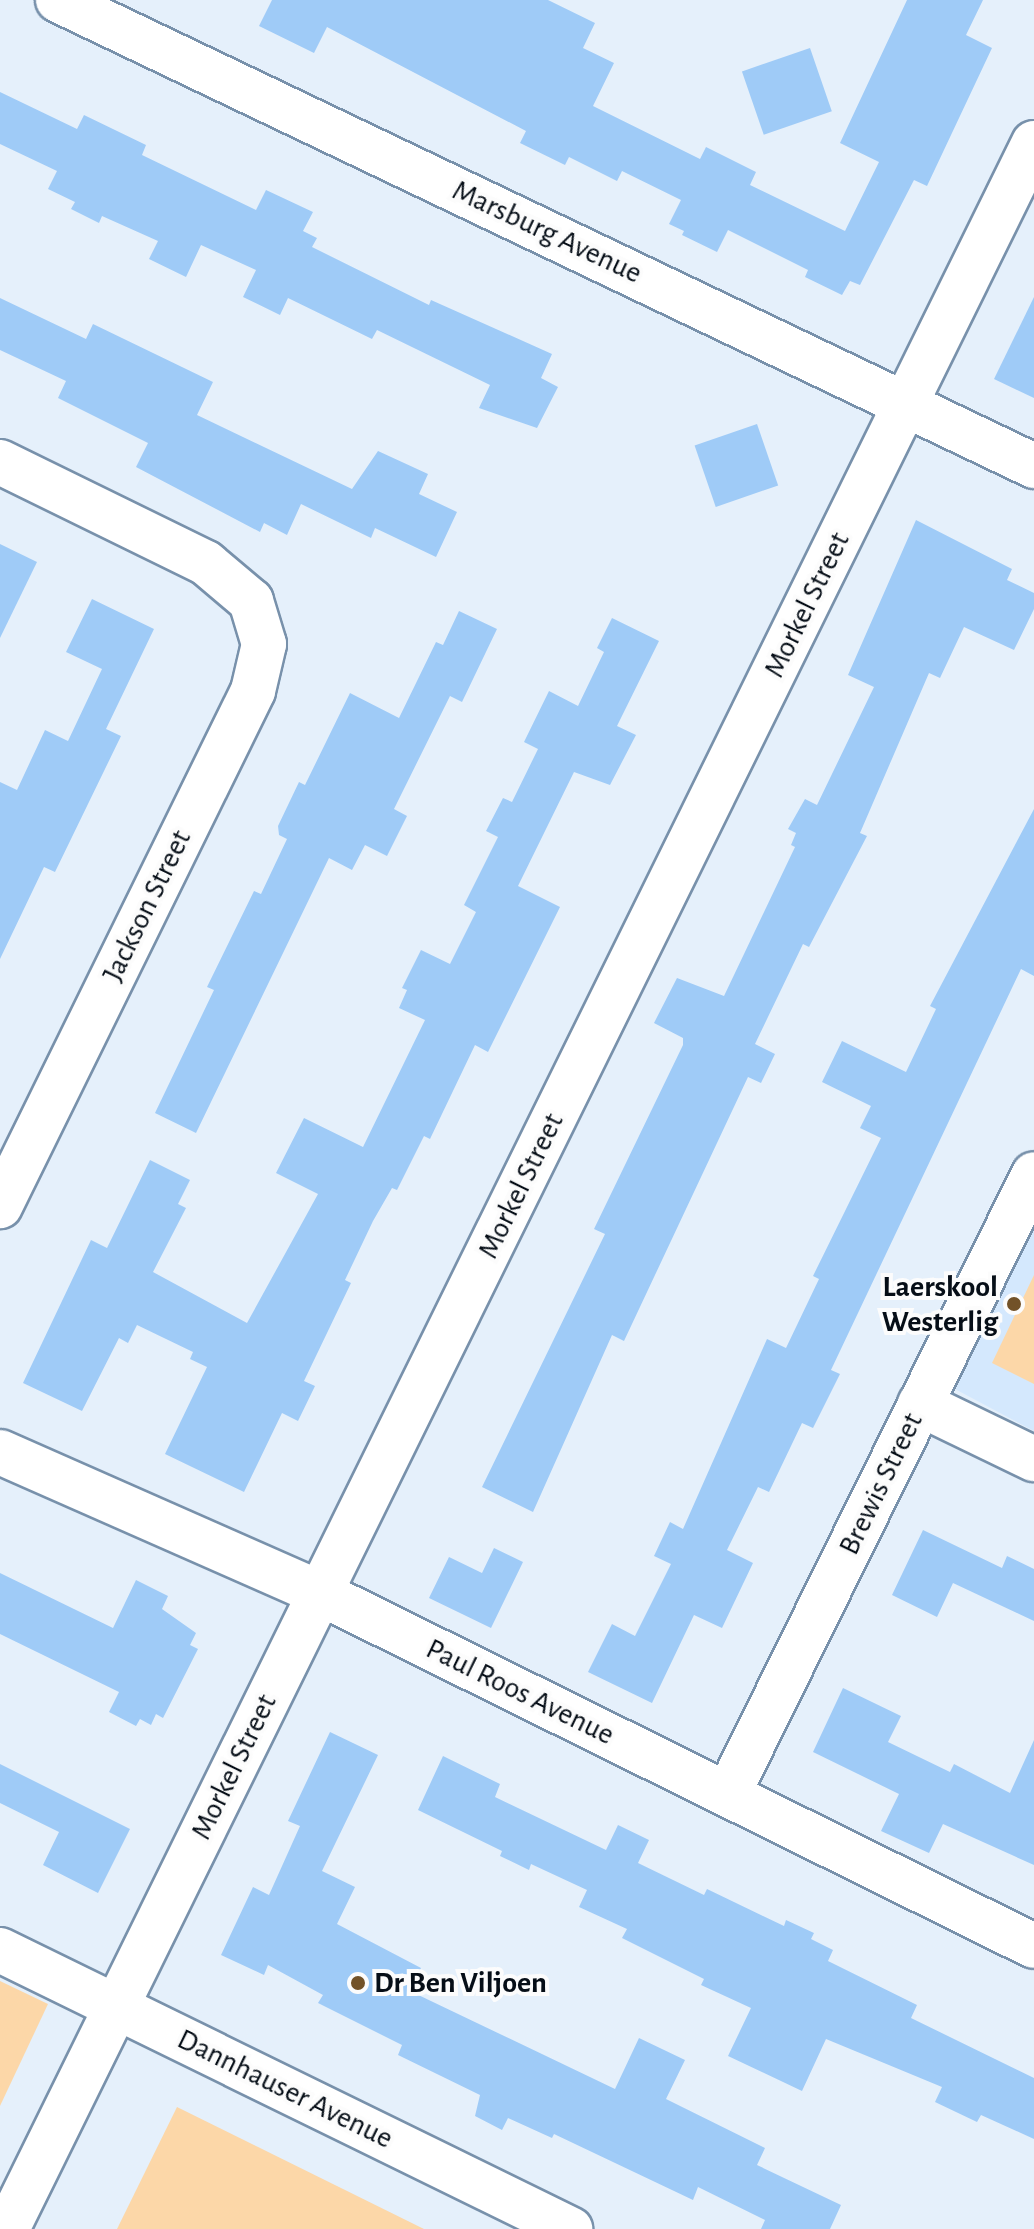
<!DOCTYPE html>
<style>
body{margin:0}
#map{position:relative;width:1034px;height:2229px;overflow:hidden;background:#e5f0fb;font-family:"Alegreya Sans",sans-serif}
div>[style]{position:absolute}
.built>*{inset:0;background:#d4e8fd}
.green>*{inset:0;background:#fcd7a8}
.building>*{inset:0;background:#9fcbf7;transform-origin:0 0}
.roads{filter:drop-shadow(2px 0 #7891ab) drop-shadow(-2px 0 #7891ab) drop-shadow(0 2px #7891ab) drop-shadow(0 -2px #7891ab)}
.minor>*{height:44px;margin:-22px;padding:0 22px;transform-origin:22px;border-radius:22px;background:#fff}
.dots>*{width:22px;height:22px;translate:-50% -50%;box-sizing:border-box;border:4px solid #fcfcfc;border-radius:50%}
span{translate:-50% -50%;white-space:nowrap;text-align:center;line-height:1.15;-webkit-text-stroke:8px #fcfcfc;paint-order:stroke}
.street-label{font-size:30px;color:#060e17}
.poi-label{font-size:30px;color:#060e17;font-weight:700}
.right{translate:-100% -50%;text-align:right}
.left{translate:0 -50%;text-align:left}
</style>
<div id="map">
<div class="built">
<i style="clip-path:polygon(1034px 1219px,1034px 1431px,953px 1388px)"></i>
</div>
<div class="green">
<i style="clip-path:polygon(1034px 1275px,1034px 1384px,992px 1363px)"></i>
<i style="clip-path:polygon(0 1981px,48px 2004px,0 2106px)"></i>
<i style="clip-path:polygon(177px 2107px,424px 2229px,117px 2229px)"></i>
</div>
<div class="building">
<i style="clip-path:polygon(272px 0,548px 0,595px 23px,583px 48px,614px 63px,593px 106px,700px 159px,706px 147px,756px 172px,750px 185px,845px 231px,879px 162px,840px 143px,907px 0,983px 0,966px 35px,992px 48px,927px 186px,914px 180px,860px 285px,850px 281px,842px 295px,805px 277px,808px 270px,728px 230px,717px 252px,682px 235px,684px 231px,669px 224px,681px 200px,622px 171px,617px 181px,569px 157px,565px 165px,520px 143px,526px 131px,327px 27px,314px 53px,259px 26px)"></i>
<i style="left:810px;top:48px;width:67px;height:72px;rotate:71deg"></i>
<i style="clip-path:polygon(0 92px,77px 129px,84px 115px,146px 145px,142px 155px,256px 210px,266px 190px,313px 212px,303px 231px,317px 238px,312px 247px,429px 305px,431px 300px,552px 354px,541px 378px,558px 387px,537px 428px,479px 408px,490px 385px,377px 330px,372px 339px,288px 298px,280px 315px,243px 297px,256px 270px,201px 245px,186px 277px,149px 259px,158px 241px,102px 216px,99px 223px,71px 209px,75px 202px,48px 189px,57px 171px,0 144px)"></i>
<i style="clip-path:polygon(1034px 297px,1034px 398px,994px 379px)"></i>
<i style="clip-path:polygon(0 298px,86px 339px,93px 324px,213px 382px,197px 415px,352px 489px,378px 451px,428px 474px,419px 494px,457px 512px,436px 557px,375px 528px,371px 538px,301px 504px,287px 535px,264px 523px,260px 532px,136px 467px,148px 443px,58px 398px,66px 381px,0 350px)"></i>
<i style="left:757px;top:424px;width:65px;height:66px;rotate:71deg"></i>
<i style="clip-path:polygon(916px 520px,1012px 569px,1007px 580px,1034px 593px,1034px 609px,1014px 650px,964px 627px,940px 678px,929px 673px,860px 833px,867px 836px,809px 947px,803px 944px,755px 1044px,775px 1054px,761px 1083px,748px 1077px,624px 1341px,612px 1335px,533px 1512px,482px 1487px,605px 1234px,594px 1229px,683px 1045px,683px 1038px,654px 1023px,677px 978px,724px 996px,795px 847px,791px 845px,796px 833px,788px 829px,805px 799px,817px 805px,874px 687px,848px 675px)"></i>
<i style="clip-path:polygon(0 544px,37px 562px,0 638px)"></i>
<i style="clip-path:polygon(92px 599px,154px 629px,106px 729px,121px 736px,55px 872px,44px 867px,0 959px,0 782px,17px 790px,45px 730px,68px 741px,102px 669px,66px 652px)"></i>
<i style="clip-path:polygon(459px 611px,497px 629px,462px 702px,450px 696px,394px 809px,407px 816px,387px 856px,365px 845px,352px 870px,329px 858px,196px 1133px,155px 1113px,214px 990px,207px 987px,254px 891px,261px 894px,287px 839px,279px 835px,278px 826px,299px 782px,305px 785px,350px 693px,399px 718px,436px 642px,443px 645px)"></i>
<i style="clip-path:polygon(612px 618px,659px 641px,617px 726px,636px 735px,610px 785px,574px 772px,518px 886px,560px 907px,488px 1052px,475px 1045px,430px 1139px,424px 1136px,397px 1190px,392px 1188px,373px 1221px,345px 1280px,351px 1283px,304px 1381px,315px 1386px,298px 1421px,282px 1413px,244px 1492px,165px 1454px,207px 1367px,190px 1359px,193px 1352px,137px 1325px,128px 1343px,119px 1338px,82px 1411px,23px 1383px,91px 1240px,107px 1248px,150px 1160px,190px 1180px,178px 1204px,186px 1208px,153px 1272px,247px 1323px,318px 1194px,276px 1173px,304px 1118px,363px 1147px,425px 1020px,399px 1008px,407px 990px,402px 988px,421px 950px,450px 964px,476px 912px,464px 905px,498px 837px,486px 831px,503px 798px,512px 802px,538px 749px,524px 742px,549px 691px,578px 706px,604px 652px,597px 648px)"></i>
<i style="clip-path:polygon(1034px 809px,1034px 976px,1021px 969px,831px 1370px,840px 1374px,813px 1428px,802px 1423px,769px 1492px,758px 1487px,727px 1550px,753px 1563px,722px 1628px,694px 1615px,652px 1703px,588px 1672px,612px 1624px,635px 1636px,671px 1564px,654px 1556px,670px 1522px,683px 1529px,767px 1339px,786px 1348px,819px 1279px,813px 1276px,881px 1138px,860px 1128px,871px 1106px,822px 1082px,842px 1041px,906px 1072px,936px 1009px,930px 1006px)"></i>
<i style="clip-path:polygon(923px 1530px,1002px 1568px,1007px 1556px,1034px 1569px,1034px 1621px,953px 1583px,937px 1617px,892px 1595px)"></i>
<i style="clip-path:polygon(494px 1548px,523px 1562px,491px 1628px,429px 1598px,449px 1557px,482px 1573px)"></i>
<i style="clip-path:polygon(0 1573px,113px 1628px,136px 1580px,168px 1596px,162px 1609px,196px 1633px,190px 1645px,198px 1649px,163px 1718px,156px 1714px,151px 1725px,140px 1719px,136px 1726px,109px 1712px,119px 1692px,0 1634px)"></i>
<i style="clip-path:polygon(843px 1688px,901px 1716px,888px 1742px,950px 1772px,954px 1764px,1010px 1793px,1034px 1740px,1034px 1865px,943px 1824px,929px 1853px,881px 1831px,899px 1794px,813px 1752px)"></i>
<i style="clip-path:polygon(330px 1732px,378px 1755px,322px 1871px,355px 1887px,337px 1924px,421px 1968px,410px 1991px,615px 2089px,639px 2038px,685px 2060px,666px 2099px,765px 2148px,757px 2165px,841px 2205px,830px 2229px,761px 2229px,765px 2220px,698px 2187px,693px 2200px,554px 2134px,552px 2138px,508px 2118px,502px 2130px,475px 2116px,480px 2095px,398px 2055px,402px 2045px,318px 2003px,323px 1995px,268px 1965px,264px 1975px,221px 1955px,253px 1887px,269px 1895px,300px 1826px,288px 1821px)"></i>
<i style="clip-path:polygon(443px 1756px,500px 1784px,495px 1797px,606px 1850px,618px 1825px,649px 1840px,638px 1863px,704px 1895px,707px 1889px,784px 1926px,786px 1920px,814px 1933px,811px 1939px,833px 1950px,828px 1961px,917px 2005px,911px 2018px,1034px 2078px,1034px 2139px,981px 2115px,977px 2122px,935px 2102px,942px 2087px,826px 2039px,802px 2091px,728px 2056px,751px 2008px,701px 1985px,704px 1979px,622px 1938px,627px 1929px,579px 1907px,587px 1890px,531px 1864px,529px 1870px,500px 1856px,502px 1851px,418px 1810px)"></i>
<i style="clip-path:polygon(0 1764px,130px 1829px,98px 1893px,43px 1865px,59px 1832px,0 1803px)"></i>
</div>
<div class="roads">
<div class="minor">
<i style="left:58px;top:0;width:1082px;rotate:25.52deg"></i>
<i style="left:0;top:462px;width:229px;rotate:26.1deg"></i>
<i style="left:206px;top:563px;width:59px;rotate:40.2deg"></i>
<i style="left:251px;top:601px;width:45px;rotate:73.2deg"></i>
<i style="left:264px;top:644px;width:48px;rotate:103.2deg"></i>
<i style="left:253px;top:691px;width:574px;rotate:116.16deg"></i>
<i style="left:920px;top:1404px;width:127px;rotate:25.8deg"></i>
<i style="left:0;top:1452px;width:350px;rotate:23.8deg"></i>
<i style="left:320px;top:1593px;width:796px;rotate:26.31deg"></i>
<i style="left:728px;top:1794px;width:691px;rotate:-63.73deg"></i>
<i style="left:0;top:1950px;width:635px;rotate:26.08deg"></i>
<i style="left:7px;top:2229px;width:2325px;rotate:-63.79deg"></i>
</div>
</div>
<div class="dots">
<i style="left:1014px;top:1304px;background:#725228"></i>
<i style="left:358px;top:1983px;background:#725228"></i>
</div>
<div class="street-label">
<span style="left:547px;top:232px;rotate:25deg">Marsburg Avenue</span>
<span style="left:807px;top:605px;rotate:-64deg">Morkel Street</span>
<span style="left:147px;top:906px;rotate:-64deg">Jackson Street</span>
<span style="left:521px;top:1186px;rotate:-64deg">Morkel Street</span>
<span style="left:881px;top:1484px;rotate:-64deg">Brewis Street</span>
<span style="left:520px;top:1692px;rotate:26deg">Paul Roos Avenue</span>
<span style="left:234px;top:1767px;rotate:-64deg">Morkel Street</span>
<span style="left:285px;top:2089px;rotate:26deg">Dannhauser Avenue</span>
</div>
<div class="poi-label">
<span class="right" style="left:998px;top:1304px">Laerskool<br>Westerlig</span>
<span class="left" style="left:374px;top:1983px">Dr Ben Viljoen</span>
</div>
</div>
